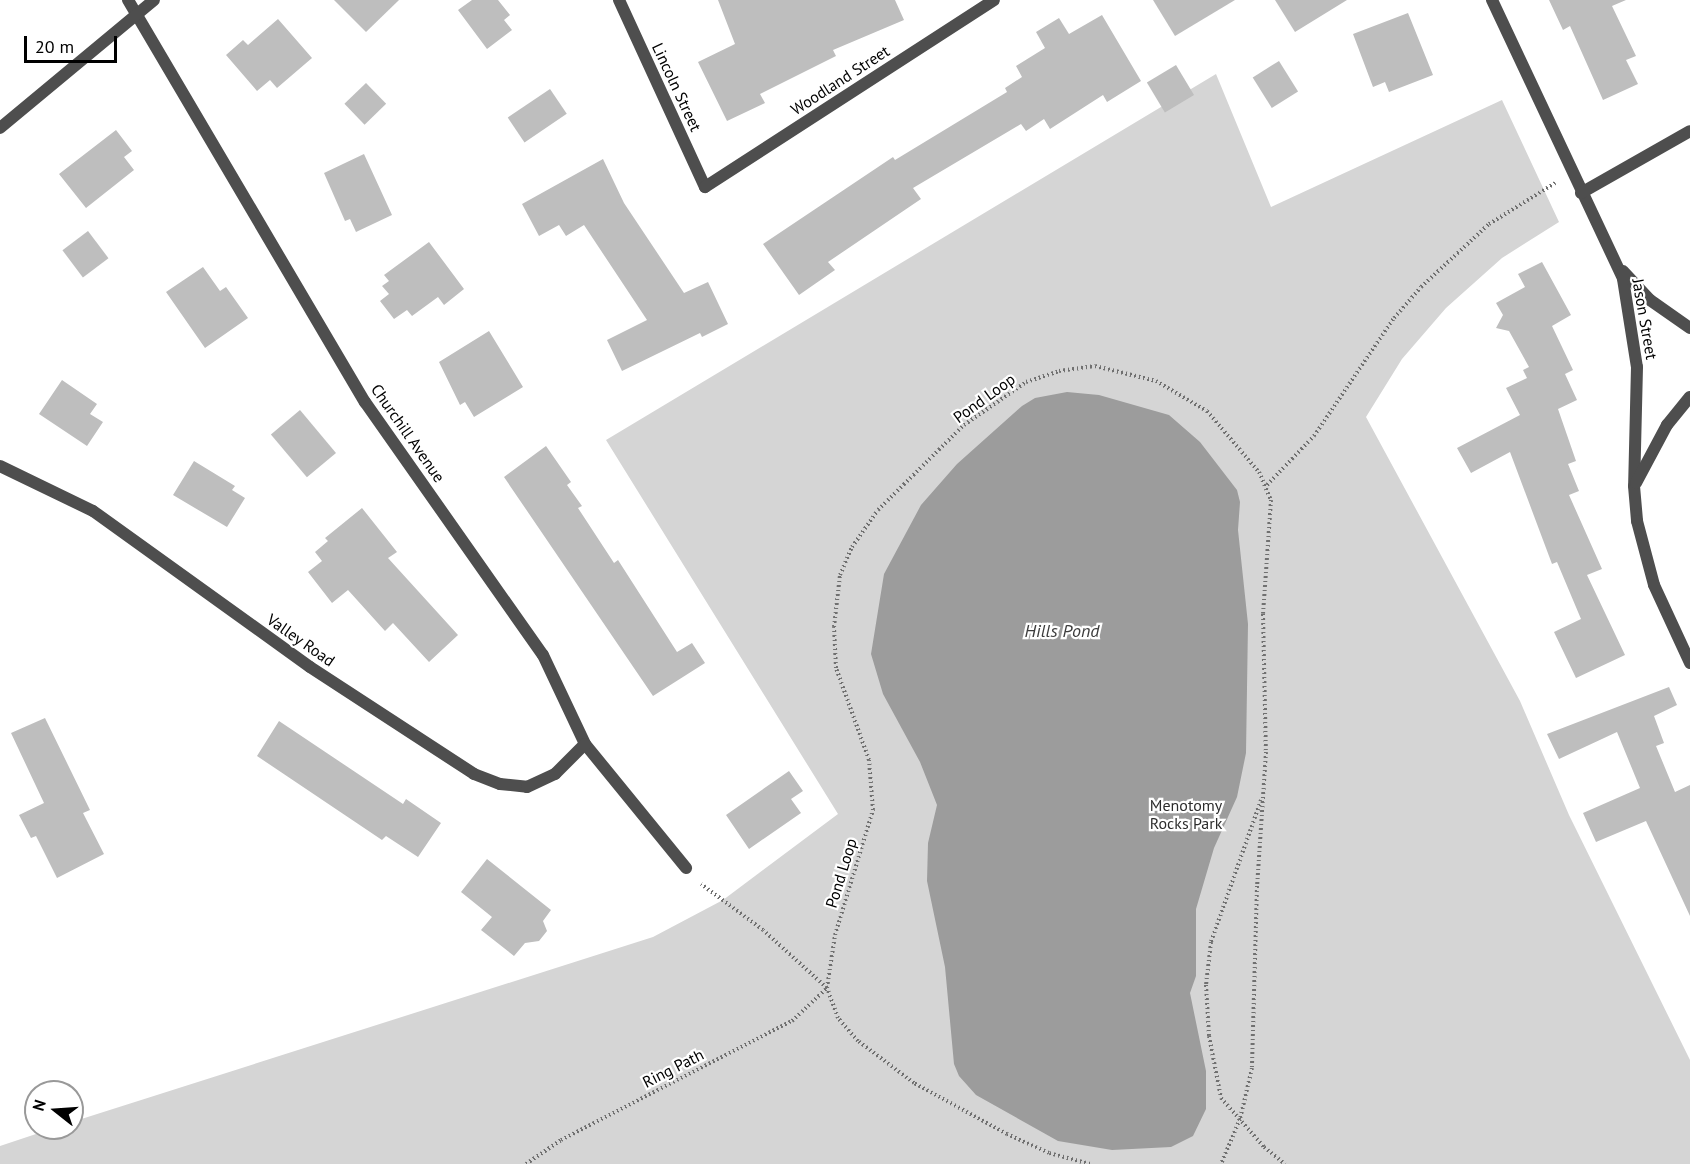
<!DOCTYPE html>
<style>
body{margin:0}
#map{position:relative;width:1690px;height:1164px;overflow:hidden;background:#fff;font-family:"PT Sans",sans-serif}
div>[style]{position:absolute}
.green>*{inset:0;background:#d5d5d5}
.water>*{inset:0;background:#9c9c9c}
.building>*{inset:0;background:#bebebe;transform-origin:0 0}
.path>*{height:4px;margin-top:-2px;transform-origin:0;background:repeating-linear-gradient(90deg,#707070 0 1.5px,transparent 0 4.5px)}
.minor>*{height:12px;margin:-6px;padding:0 6px;transform-origin:6px;border-radius:6px;background:#4e4e4e}
.tertiary>*{height:12px;margin:-6px;padding:0 6px;transform-origin:6px;border-radius:6px;background:#4e4e4e}
span{translate:-50% -50%;white-space:nowrap;text-align:center;line-height:1.15;-webkit-text-stroke:4.5px #fff;paint-order:stroke}
.street-label{font-size:16px;color:#000}
.park-label{font-size:16px;color:#2c2c2c}
.water-label{font-size:18px;color:#3d3d3d;font-style:italic}
.north{position:absolute;left:24px;top:1080px;width:60px;height:60px;box-sizing:border-box;background:#fff;border:2px solid #999;border-radius:50%;rotate:287deg;font-size:16px;font-weight:700;line-height:24px;text-align:center;color:#000}
.north::after{content:'';display:block;margin:auto;width:21px;height:27px;background:#000;clip-path:polygon(50% 0,100% 100%,50% 72%,0 100%)}
.scale{position:absolute;left:24px;top:36px;width:93px;height:27px;box-sizing:border-box;border:3px solid #000;border-top:0;padding-left:8px;font-size:18px;line-height:21px;white-space:nowrap;color:#000;-webkit-text-stroke:4px #fff;paint-order:stroke}
</style>
<div id="map">
<div class="green">
<i style="clip-path:polygon(1216px 74px,1271px 207px,1502px 100px,1559px 222px,1502px 258px,1446px 308px,1402px 359px,1366px 417px,1520px 701px,1569px 815px,1690px 1060px,1690px 1164px,0 1164px,0 1146px,54px 1128px,72px 1128px,72px 1122px,653px 937px,723px 900px,838px 814px,606px 440px)"></i>
</div>
<div class="water">
<i style="clip-path:polygon(1067px 392px,1099px 395px,1169px 415px,1200px 442px,1237px 490px,1240px 502px,1238px 530px,1248px 624px,1246px 753px,1237px 797px,1214px 848px,1196px 909px,1196px 976px,1190px 993px,1206px 1071px,1206px 1109px,1193px 1136px,1171px 1147px,1112px 1150px,1058px 1141px,976px 1095px,959px 1076px,954px 1064px,945px 967px,927px 881px,928px 843px,937px 805px,920px 762px,883px 694px,871px 654px,884px 574px,921px 505px,957px 464px,1022px 406px,1035px 398px)"></i>
</div>
<div class="building">
<i style="clip-path:polygon(334px 0,399px 0,366px 32px)"></i>
<i style="clip-path:polygon(472px 0,498px 0,510px 15px,504px 20px,512px 30px,487px 49px,458px 10px)"></i>
<i style="clip-path:polygon(718px 0,895px 0,904px 20px,833px 50px,836px 56px,760px 94px,765px 103px,727px 121px,698px 62px,735px 44px)"></i>
<i style="clip-path:polygon(1153px 0,1235px 0,1175px 36px)"></i>
<i style="clip-path:polygon(1275px 0,1347px 0,1295px 32px)"></i>
<i style="clip-path:polygon(1549px 0,1626px 0,1612px 6px,1636px 56px,1626px 60px,1638px 84px,1603px 100px,1570px 26px,1563px 30px)"></i>
<i style="clip-path:polygon(1408px 13px,1433px 75px,1389px 92px,1385px 82px,1373px 87px,1353px 34px)"></i>
<i style="clip-path:polygon(1102px 15px,1141px 81px,1107px 102px,1103px 95px,1050px 129px,1044px 119px,1026px 131px,1021px 124px,913px 188px,921px 199px,828px 262px,835px 270px,799px 295px,763px 244px,893px 157px,895px 160px,1007px 92px,1005px 88px,1022px 77px,1016px 66px,1045px 48px,1036px 32px,1059px 18px,1069px 34px)"></i>
<i style="clip-path:polygon(278px 19px,312px 58px,277px 88px,270px 80px,257px 91px,226px 55px,243px 40px,248px 45px)"></i>
<i style="left:1279px;top:61px;width:36px;height:31px;rotate:58deg"></i>
<i style="left:1176px;top:65px;width:35px;height:34px;rotate:59deg"></i>
<i style="left:366px;top:83px;width:29px;height:30px;rotate:46deg"></i>
<i style="left:550px;top:89px;width:30px;height:51px;rotate:56deg"></i>
<i style="clip-path:polygon(116px 130px,132px 151px,124px 157px,134px 170px,86px 208px,59px 174px)"></i>
<i style="clip-path:polygon(364px 154px,392px 215px,356px 232px,350px 219px,345px 221px,324px 173px)"></i>
<i style="clip-path:polygon(603px 159px,624px 203px,684px 293px,708px 282px,728px 324px,702px 337px,700px 333px,622px 371px,607px 340px,647px 320px,584px 225px,566px 236px,559px 225px,539px 236px,522px 204px)"></i>
<i style="left:88px;top:231px;width:34px;height:32px;rotate:53deg"></i>
<i style="clip-path:polygon(429px 242px,464px 289px,444px 305px,438px 297px,412px 316px,407px 310px,394px 319px,380px 301px,389px 294px,382px 286px,389px 281px,384px 275px)"></i>
<i style="clip-path:polygon(1542px 262px,1571px 315px,1552px 326px,1573px 370px,1565px 374px,1577px 400px,1558px 409px,1576px 461px,1568px 464px,1579px 491px,1569px 495px,1602px 569px,1587px 575px,1625px 655px,1576px 678px,1554px 632px,1581px 619px,1557px 562px,1552px 564px,1510px 452px,1471px 473px,1457px 448px,1520px 415px,1506px 388px,1527px 378px,1523px 370px,1529px 367px,1509px 331px,1496px 328px,1503px 315px,1496px 303px,1525px 287px,1518px 274px)"></i>
<i style="clip-path:polygon(203px 267px,220px 291px,226px 287px,248px 318px,205px 348px,166px 292px)"></i>
<i style="clip-path:polygon(489px 331px,523px 387px,474px 417px,465px 402px,460px 405px,439px 362px)"></i>
<i style="clip-path:polygon(62px 380px,97px 404px,90px 414px,103px 422px,87px 446px,39px 414px)"></i>
<i style="left:300px;top:410px;width:56px;height:38px;rotate:50deg"></i>
<i style="clip-path:polygon(546px 446px,571px 482px,567px 485px,582px 506px,578px 508px,614px 563px,618px 560px,677px 652px,692px 643px,705px 663px,653px 696px,504px 477px)"></i>
<i style="clip-path:polygon(194px 461px,235px 486px,232px 490px,245px 498px,227px 527px,173px 495px)"></i>
<i style="clip-path:polygon(362px 508px,397px 552px,388px 558px,458px 635px,429px 662px,393px 623px,385px 631px,348px 590px,332px 603px,308px 572px,322px 561px,315px 552px,328px 541px,325px 538px)"></i>
<i style="clip-path:polygon(1669px 687px,1677px 705px,1654px 716px,1664px 743px,1656px 746px,1675px 792px,1690px 785px,1690px 916px,1646px 821px,1596px 842px,1583px 813px,1640px 788px,1617px 732px,1559px 759px,1547px 734px)"></i>
<i style="clip-path:polygon(45px 718px,90px 810px,83px 813px,104px 854px,57px 878px,36px 836px,31px 838px,19px 815px,44px 803px,11px 733px)"></i>
<i style="clip-path:polygon(279px 721px,403px 804px,406px 799px,441px 823px,418px 857px,386px 836px,382px 840px,257px 756px)"></i>
<i style="clip-path:polygon(789px 771px,803px 791px,791px 799px,801px 813px,749px 849px,726px 815px)"></i>
<i style="clip-path:polygon(487px 859px,551px 910px,543px 921px,547px 931px,539px 941px,525px 943px,514px 956px,481px 930px,492px 917px,461px 892px)"></i>
</div>
<div class="path">
<i style="left:1267px;top:485px;width:68px;rotate:-46.2deg"></i>
<i style="left:1314px;top:436px;width:143px;rotate:-55.9deg"></i>
<i style="left:1394px;top:318px;width:41px;rotate:-48.9deg"></i>
<i style="left:1421px;top:287px;width:93px;rotate:-42.8deg"></i>
<i style="left:1489px;top:224px;width:78px;rotate:-31.8deg"></i>
<i style="left:1261px;top:800px;width:151px;rotate:109.4deg"></i>
<i style="left:1211px;top:942px;width:43px;rotate:96.6deg"></i>
<i style="left:1206px;top:985px;width:51px;rotate:86.6deg"></i>
<i style="left:1209px;top:1036px;width:63px;rotate:79deg"></i>
<i style="left:1221px;top:1098px;width:65px;rotate:48.7deg"></i>
<i style="left:1264px;top:1147px;width:27px;rotate:39deg"></i>
<i style="left:526px;top:1164px;width:42px;rotate:-34.4deg"></i>
<i style="left:561px;top:1140px;width:260px;rotate:-27.3deg"></i>
<i style="left:792px;top:1021px;width:48px;rotate:-43.3deg"></i>
<i style="left:827px;top:988px;width:86px;rotate:-137.8deg"></i>
<i style="left:763px;top:930px;width:77px;rotate:-143.4deg"></i>
<i style="left:1090px;top:1164px;width:42px;rotate:-165deg"></i>
<i style="left:1049px;top:1153px;width:46px;rotate:-155.7deg"></i>
<i style="left:1007px;top:1134px;width:106px;rotate:-151.3deg"></i>
<i style="left:914px;top:1083px;width:70px;rotate:-143.1deg"></i>
<i style="left:858px;top:1041px;width:30px;rotate:-131deg"></i>
<i style="left:838px;top:1018px;width:32px;rotate:-110deg"></i>
<i style="left:827px;top:988px;width:54px;rotate:-81.4deg"></i>
<i style="left:835px;top:935px;width:131px;rotate:-73.1deg"></i>
<i style="left:873px;top:810px;width:50px;rotate:-94.6deg"></i>
<i style="left:869px;top:760px;width:98px;rotate:-109.7deg"></i>
<i style="left:836px;top:668px;width:41px;rotate:-92.8deg"></i>
<i style="left:834px;top:627px;width:52px;rotate:-83.4deg"></i>
<i style="left:840px;top:575px;width:30px;rotate:-67deg"></i>
<i style="left:852px;top:547px;width:45px;rotate:-54.9deg"></i>
<i style="left:878px;top:510px;width:121px;rotate:-44.7deg"></i>
<i style="left:964px;top:425px;width:75px;rotate:-34.7deg"></i>
<i style="left:1026px;top:382px;width:35px;rotate:-18deg"></i>
<i style="left:1059px;top:371px;width:36px;rotate:-8deg"></i>
<i style="left:1095px;top:366px;width:63px;rotate:13.8deg"></i>
<i style="left:1156px;top:381px;width:59px;rotate:30.5deg"></i>
<i style="left:1207px;top:411px;width:80px;rotate:49.6deg"></i>
<i style="left:1259px;top:472px;width:30px;rotate:67deg"></i>
<i style="left:1271px;top:500px;width:114px;rotate:94deg"></i>
<i style="left:1263px;top:614px;width:138px;rotate:88.8deg"></i>
<i style="left:1266px;top:752px;width:134px;rotate:93.8deg"></i>
<i style="left:1257px;top:886px;width:182px;rotate:91.6deg"></i>
<i style="left:1252px;top:1068px;width:52px;rotate:103.2deg"></i>
<i style="left:1240px;top:1119px;width:49px;rotate:112.9deg"></i>
</div>
<div class="minor">
<i style="left:128px;top:0;width:467px;rotate:59.5deg"></i>
<i style="left:365px;top:402px;width:309px;rotate:54.9deg"></i>
<i style="left:543px;top:655px;width:98px;rotate:64.7deg"></i>
<i style="left:585px;top:744px;width:160px;rotate:50.8deg"></i>
<i style="left:619px;top:0;width:206px;rotate:65.3deg"></i>
<i style="left:705px;top:187px;width:344px;rotate:-32.9deg"></i>
<i style="left:1492px;top:0;width:308px;rotate:64.8deg"></i>
<i style="left:1623px;top:279px;width:89px;rotate:81deg"></i>
<i style="left:1637px;top:367px;width:119px;rotate:91.4deg"></i>
<i style="left:1634px;top:486px;width:35px;rotate:85deg"></i>
<i style="left:1637px;top:521px;width:66px;rotate:75.1deg"></i>
<i style="left:1654px;top:585px;width:86px;rotate:65.2deg"></i>
<i style="left:1581px;top:193px;width:125px;rotate:-29.6deg"></i>
<i style="left:1623px;top:271px;width:40px;rotate:47deg"></i>
<i style="left:1650px;top:300px;width:49px;rotate:35deg"></i>
<i style="left:0;top:466px;width:103px;rotate:25.8deg"></i>
<i style="left:93px;top:511px;width:267px;rotate:35.7deg"></i>
<i style="left:310px;top:667px;width:196px;rotate:33.1deg"></i>
<i style="left:474px;top:774px;width:28px;rotate:21deg"></i>
<i style="left:500px;top:784px;width:27px;rotate:6deg"></i>
<i style="left:527px;top:787px;width:31px;rotate:-25deg"></i>
<i style="left:555px;top:774px;width:42px;rotate:-45deg"></i>
<i style="left:1636px;top:483px;width:66px;rotate:-61.9deg"></i>
<i style="left:1667px;top:425px;width:36px;rotate:-51deg"></i>
</div>
<div class="tertiary">
<i style="left:0;top:128px;width:200px;rotate:-39.7deg"></i>
</div>
<div class="street-label">
<span style="left:840px;top:80px;rotate:-33deg">Woodland Street</span>
<span style="left:677px;top:87px;rotate:65deg">Lincoln Street</span>
<span style="left:1645px;top:319px;rotate:80deg">Jason Street</span>
<span style="left:984px;top:398px;rotate:-36deg">Pond Loop</span>
<span style="left:408px;top:433px;rotate:55deg">Churchill Avenue</span>
<span style="left:301px;top:640px;rotate:35deg">Valley Road</span>
<span style="left:841px;top:873px;rotate:-73deg">Pond Loop</span>
<span style="left:673px;top:1068px;rotate:-27deg">Ring Path</span>
</div>
<div class="park-label">
<span style="left:1186px;top:814px">Menotomy<br>Rocks Park</span>
</div>
<div class="water-label">
<span style="left:1062px;top:631px">Hills Pond</span>
</div>
<div class="north">N</div>
<div class="scale">20 m</div>
</div>
